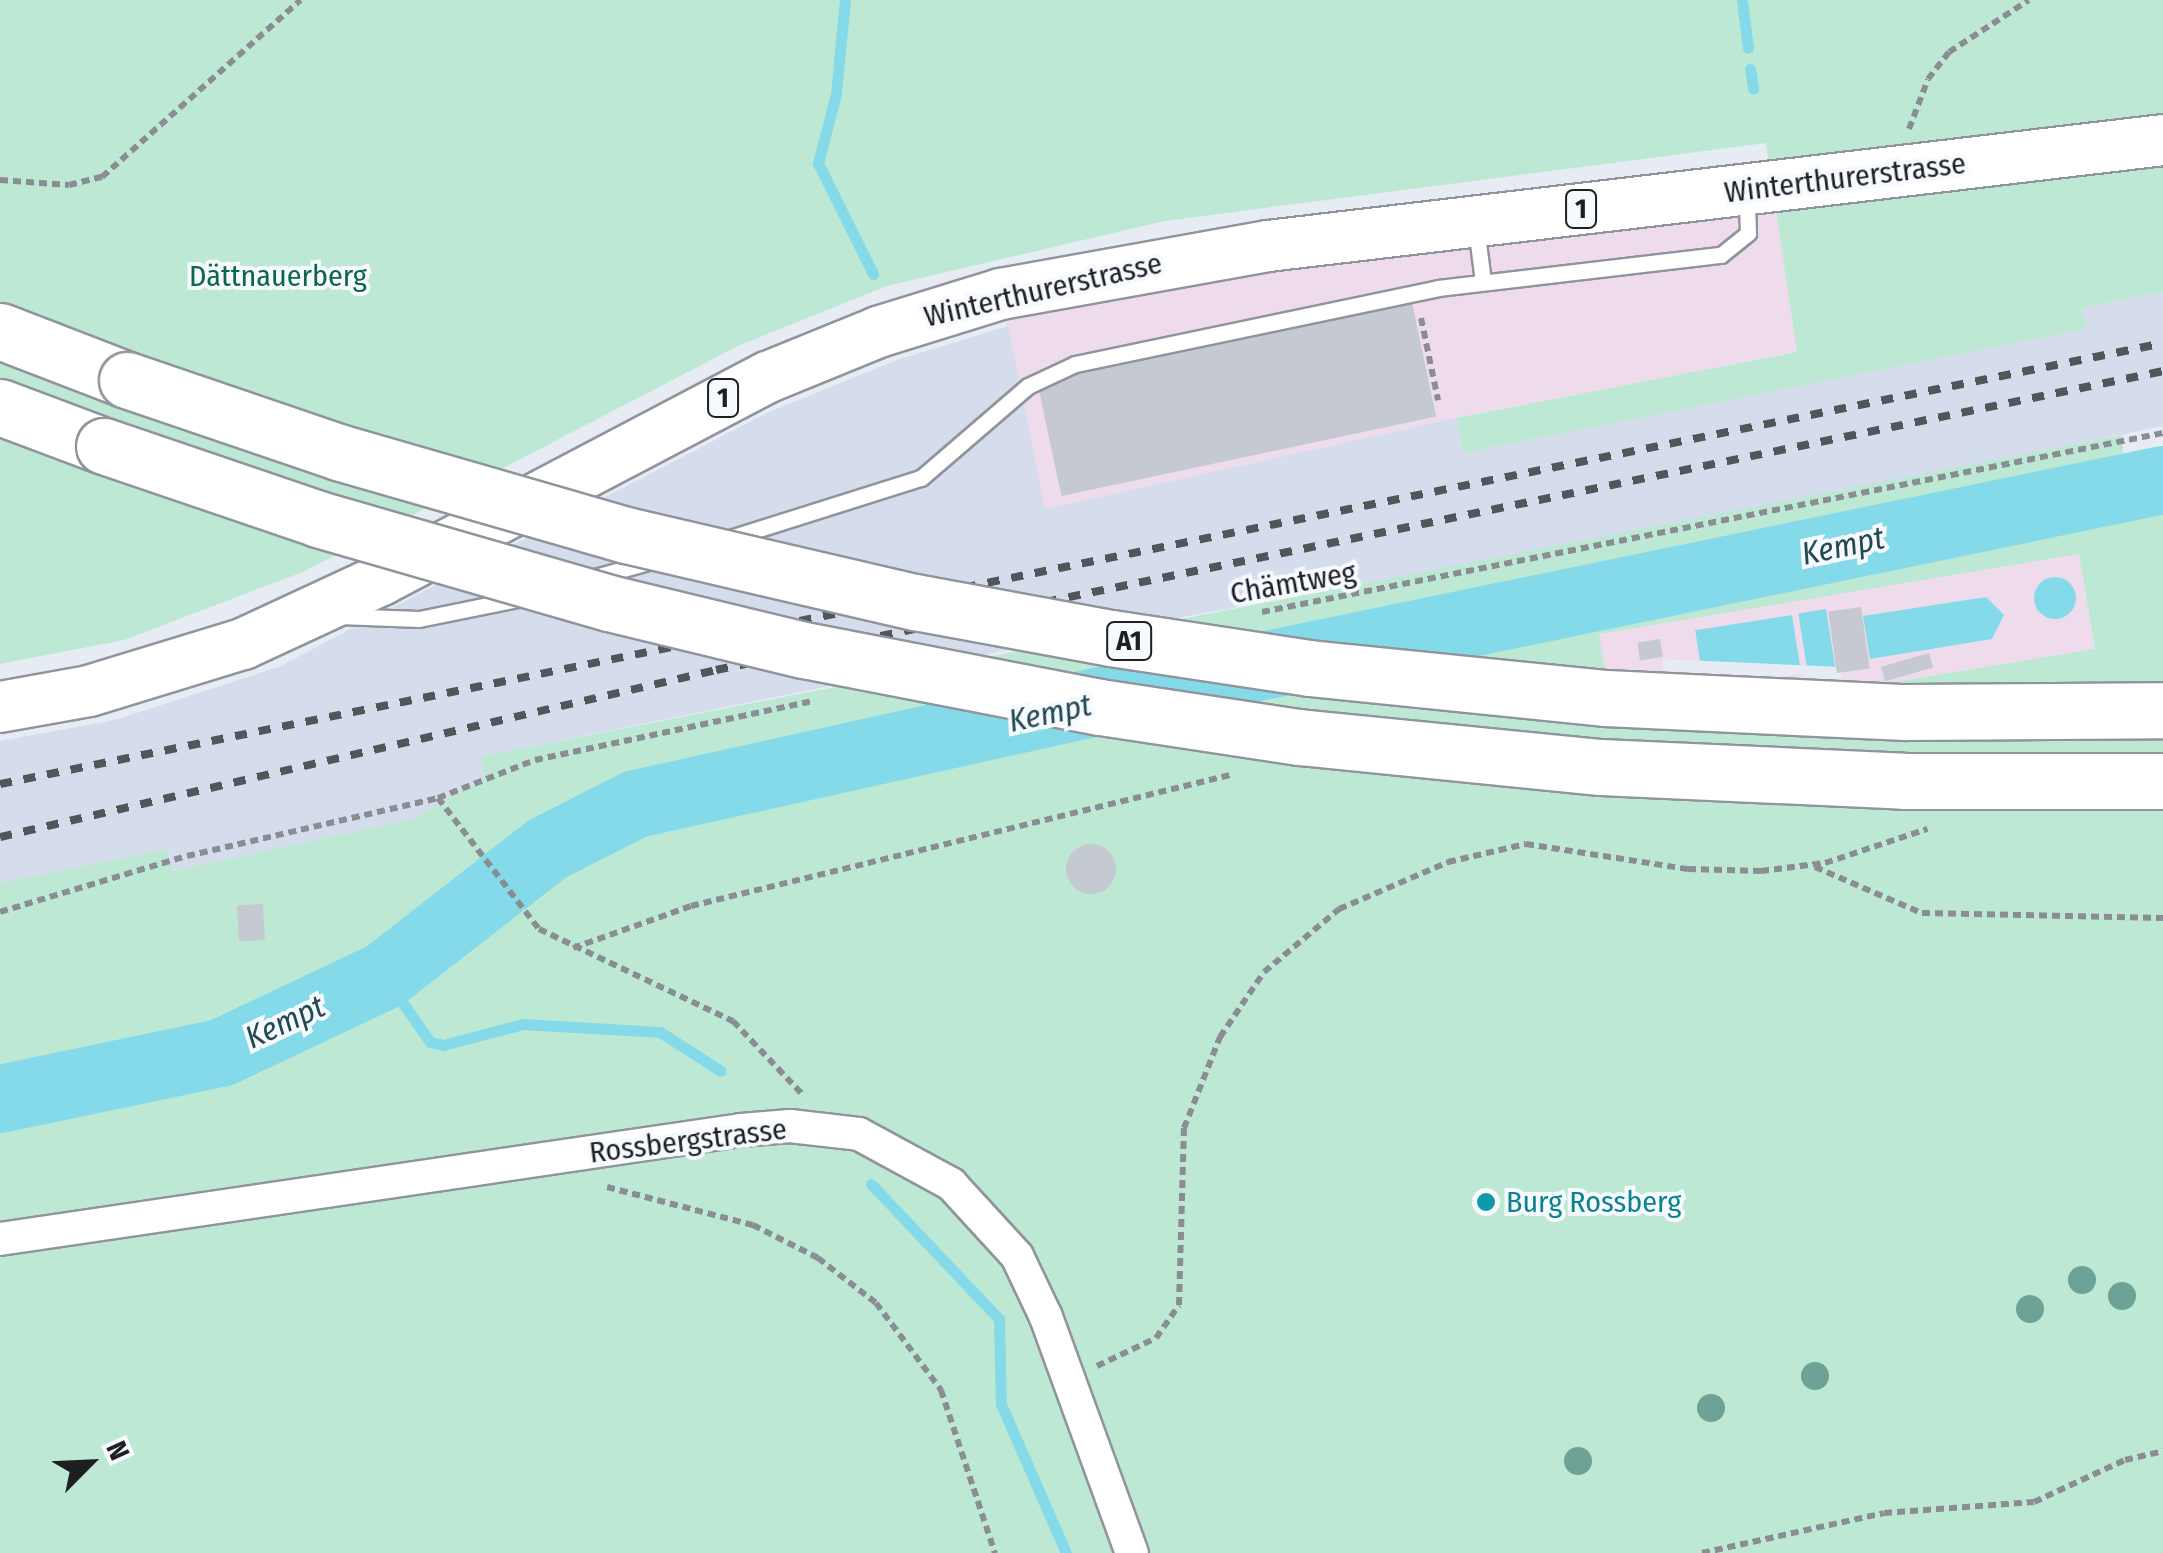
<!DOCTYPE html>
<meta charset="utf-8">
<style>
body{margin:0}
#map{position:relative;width:2163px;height:1553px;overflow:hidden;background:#e7ebf4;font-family:"Fira Sans Condensed",sans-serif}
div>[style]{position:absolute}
.industrial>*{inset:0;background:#eedbeb}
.built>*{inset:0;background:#d5ddec}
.green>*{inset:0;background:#bde9d4}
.water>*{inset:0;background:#84dae8;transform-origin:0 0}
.round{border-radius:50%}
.pier>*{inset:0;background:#e7ebf4}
.stream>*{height:11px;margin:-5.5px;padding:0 5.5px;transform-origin:5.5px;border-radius:5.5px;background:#84dae8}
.river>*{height:68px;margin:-34px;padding:0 34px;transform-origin:34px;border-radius:34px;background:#84dae8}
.building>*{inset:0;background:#c5c9d1;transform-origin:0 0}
.path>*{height:6px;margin-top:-3px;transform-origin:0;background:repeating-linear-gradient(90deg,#8a8d94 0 8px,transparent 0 13px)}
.roads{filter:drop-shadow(2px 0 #90949c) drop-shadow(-2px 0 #90949c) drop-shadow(0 2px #90949c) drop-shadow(0 -2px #90949c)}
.service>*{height:15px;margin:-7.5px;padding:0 7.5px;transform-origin:7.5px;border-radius:7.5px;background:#fff}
.minor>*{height:32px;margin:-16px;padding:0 16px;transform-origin:16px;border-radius:16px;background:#fff}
.primary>*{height:50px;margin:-25px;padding:0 25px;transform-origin:25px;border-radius:25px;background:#fff}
.motorway>*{height:55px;margin:-27.5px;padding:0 27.5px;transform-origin:27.5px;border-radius:27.5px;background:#fff}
.rail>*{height:8px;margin-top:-4px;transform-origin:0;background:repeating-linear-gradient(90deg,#52555a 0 12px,transparent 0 24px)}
.bridges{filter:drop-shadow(2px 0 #90949c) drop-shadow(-2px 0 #90949c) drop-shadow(0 2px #90949c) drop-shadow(0 -2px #90949c)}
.motorway-bridge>*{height:55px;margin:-27.5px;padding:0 27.5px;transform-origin:27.5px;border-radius:27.5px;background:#fff}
.trees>*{width:28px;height:28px;margin:-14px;border-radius:50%;background:#6ea296}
.dots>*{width:28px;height:28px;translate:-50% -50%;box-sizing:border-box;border:5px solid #f6f9fe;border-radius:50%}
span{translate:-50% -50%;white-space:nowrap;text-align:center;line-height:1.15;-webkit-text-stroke:8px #f6f9fe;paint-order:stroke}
.shield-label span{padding:2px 8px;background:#f6f9fe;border:2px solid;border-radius:8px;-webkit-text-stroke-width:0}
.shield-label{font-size:28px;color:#1d1f22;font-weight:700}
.street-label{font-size:30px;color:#1d1f22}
.park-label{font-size:30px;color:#0b674a}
.culture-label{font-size:30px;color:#0d838f}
.left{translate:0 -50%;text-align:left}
.water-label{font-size:32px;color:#224a51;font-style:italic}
.north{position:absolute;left:40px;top:1413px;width:100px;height:100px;-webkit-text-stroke:8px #f6f9fe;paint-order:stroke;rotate:66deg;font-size:28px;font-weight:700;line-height:40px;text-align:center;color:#1d1f22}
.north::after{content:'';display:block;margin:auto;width:35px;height:45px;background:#1d1f22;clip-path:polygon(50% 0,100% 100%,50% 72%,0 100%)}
</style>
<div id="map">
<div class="industrial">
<i style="clip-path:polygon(1773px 186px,1797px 352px,1456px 418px,1044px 509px,1001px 294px)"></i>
<i style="clip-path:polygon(evenodd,2079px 554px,2095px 649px,1614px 728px,1598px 634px,2079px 554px,1986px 597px,2004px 615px,1992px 639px,1871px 659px,1864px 616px,1986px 597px)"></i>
</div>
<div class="built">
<i style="clip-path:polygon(2163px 292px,2163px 426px,1650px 532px,1072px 637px,483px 756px,484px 777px,414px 819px,172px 871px,168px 850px,0 883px,0 741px,115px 720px,278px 667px,769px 412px,897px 360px,1008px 326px,1045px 509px,1456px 418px,1463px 453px,2085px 329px,2081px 308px)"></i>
</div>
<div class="green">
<i style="clip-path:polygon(0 0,2163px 0,2163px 292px,2082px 308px,2086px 329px,1463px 453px,1456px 418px,1797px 352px,1766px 143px,1165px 221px,887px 286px,738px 346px,303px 572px,124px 640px,0 664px)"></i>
<i style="clip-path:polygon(evenodd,2122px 435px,2127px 511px,2163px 502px,2163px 1553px,0 1553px,0 883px,167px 849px,173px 871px,413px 819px,484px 777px,482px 756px,2122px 435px,2079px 554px,2095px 649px,1614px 728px,1599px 634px,2079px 554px)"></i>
</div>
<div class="water">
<i class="round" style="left:2034px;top:577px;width:42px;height:42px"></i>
<i style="clip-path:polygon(1986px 597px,2004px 615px,1992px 639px,1870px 659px,1863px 616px)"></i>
<i style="left:1826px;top:609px;width:69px;height:28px;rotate:81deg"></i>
<i style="left:1792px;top:615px;width:55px;height:98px;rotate:81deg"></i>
</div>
<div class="pier">
<i style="clip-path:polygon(1662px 659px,1840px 667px,1842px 679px,1805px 684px,1803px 674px,1705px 689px,1667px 688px)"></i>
</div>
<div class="stream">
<i style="left:845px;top:0;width:94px;rotate:95.5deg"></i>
<i style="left:836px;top:94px;width:71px;rotate:104.6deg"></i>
<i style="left:818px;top:163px;width:124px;rotate:63.6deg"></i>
<i style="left:1742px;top:0;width:48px;rotate:82.9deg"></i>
<i style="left:1750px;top:69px;width:20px;rotate:81deg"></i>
<i style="left:384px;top:976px;width:80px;rotate:55.1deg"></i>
<i style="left:430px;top:1042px;width:13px;rotate:13deg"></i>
<i style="left:443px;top:1045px;width:83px;rotate:-14.7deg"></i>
<i style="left:523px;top:1024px;width:137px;rotate:3.3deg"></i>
<i style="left:660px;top:1032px;width:72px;rotate:32.6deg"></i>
<i style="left:871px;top:1184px;width:186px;rotate:46.5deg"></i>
<i style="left:999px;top:1319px;width:85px;rotate:88.7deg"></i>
<i style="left:1001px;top:1404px;width:163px;rotate:66.4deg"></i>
</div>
<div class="river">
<i style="left:0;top:1099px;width:226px;rotate:-11.8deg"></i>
<i style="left:221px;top:1053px;width:180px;rotate:-25.3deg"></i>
<i style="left:384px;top:976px;width:207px;rotate:-37.9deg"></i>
<i style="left:547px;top:849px;width:100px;rotate:-26.8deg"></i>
<i style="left:636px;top:804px;width:597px;rotate:-12.48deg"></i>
<i style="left:1219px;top:675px;width:964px;rotate:-11.67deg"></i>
</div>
<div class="building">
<i style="left:1412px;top:303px;width:116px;height:383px;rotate:78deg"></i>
<i style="left:1861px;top:607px;width:62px;height:33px;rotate:82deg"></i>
<i style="left:1660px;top:639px;width:18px;height:23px;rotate:81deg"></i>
<i style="left:1929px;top:653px;width:15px;height:50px;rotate:74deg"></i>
<i class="round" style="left:1066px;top:844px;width:50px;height:50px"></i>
<i style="left:263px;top:904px;width:36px;height:26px;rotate:87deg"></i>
</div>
<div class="path">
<i style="left:1909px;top:129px;width:53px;rotate:-69.2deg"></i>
<i style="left:1928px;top:79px;width:34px;rotate:-52deg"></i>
<i style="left:1949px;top:52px;width:95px;rotate:-33deg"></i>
<i style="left:0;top:180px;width:69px;rotate:4.1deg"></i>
<i style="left:69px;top:185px;width:34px;rotate:-14deg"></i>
<i style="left:102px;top:177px;width:266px;rotate:-41.7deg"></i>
<i style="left:1421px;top:318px;width:84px;rotate:78.3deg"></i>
<i style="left:1262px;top:612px;width:919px;rotate:-11.24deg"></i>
<i style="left:438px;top:798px;width:104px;rotate:-21.4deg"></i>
<i style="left:535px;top:760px;width:284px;rotate:-12deg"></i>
<i style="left:1815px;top:867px;width:116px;rotate:23.3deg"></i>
<i style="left:1922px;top:913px;width:241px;rotate:1.2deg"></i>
<i style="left:0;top:912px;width:195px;rotate:-16.7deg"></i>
<i style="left:187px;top:856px;width:258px;rotate:-13deg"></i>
<i style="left:438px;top:798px;width:165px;rotate:52.4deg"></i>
<i style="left:539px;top:929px;width:215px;rotate:25.4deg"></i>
<i style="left:733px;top:1021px;width:102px;rotate:46.6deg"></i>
<i style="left:573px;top:948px;width:125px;rotate:-19.6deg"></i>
<i style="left:691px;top:906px;width:559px;rotate:-13.66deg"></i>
<i style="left:607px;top:1187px;width:151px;rotate:14.6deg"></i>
<i style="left:753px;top:1225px;width:73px;rotate:26.9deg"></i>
<i style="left:818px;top:1258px;width:73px;rotate:37.8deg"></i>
<i style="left:876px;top:1303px;width:109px;rotate:53.2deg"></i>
<i style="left:941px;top:1390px;width:172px;rotate:71.7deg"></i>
<i style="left:1097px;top:1366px;width:65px;rotate:-25.4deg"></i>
<i style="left:1156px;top:1338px;width:40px;rotate:-55.1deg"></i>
<i style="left:1179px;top:1305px;width:177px;rotate:-88.4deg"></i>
<i style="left:1184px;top:1128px;width:98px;rotate:-68.4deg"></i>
<i style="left:1220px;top:1037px;width:78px;rotate:-55.9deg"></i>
<i style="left:1264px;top:972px;width:98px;rotate:-40deg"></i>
<i style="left:1339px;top:909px;width:119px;rotate:-23.3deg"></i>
<i style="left:1448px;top:862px;width:80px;rotate:-13deg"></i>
<i style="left:1526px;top:844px;width:164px;rotate:8.8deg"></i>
<i style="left:1688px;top:869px;width:73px;rotate:1.6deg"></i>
<i style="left:1761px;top:871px;width:64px;rotate:-7.1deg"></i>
<i style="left:1825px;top:863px;width:108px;rotate:-18.4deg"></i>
<i style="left:1702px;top:1553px;width:186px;rotate:-12.4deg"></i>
<i style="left:1884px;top:1513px;width:150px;rotate:-4.2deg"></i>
<i style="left:2034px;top:1502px;width:100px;rotate:-24.8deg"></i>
<i style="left:2125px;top:1460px;width:39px;rotate:-13deg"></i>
</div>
<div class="roads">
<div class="service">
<i style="left:1476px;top:227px;width:55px;rotate:82.7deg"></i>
<i style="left:727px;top:539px;width:203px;rotate:-17.5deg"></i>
<i style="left:921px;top:478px;width:141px;rotate:-40.7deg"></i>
<i style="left:1028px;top:386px;width:52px;rotate:-25.1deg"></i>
<i style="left:1075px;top:364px;width:371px;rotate:-11.8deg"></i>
<i style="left:1438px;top:288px;width:285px;rotate:-6.7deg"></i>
<i style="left:1721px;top:255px;width:35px;rotate:-39deg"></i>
<i style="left:1748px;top:233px;width:38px;rotate:-92deg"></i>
<i style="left:588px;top:579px;width:66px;rotate:-15.7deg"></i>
<i style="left:338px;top:616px;width:81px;rotate:2.1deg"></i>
<i style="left:419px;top:619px;width:110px;rotate:-11.5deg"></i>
</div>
<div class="minor">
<i style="left:0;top:1239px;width:749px;rotate:-8.37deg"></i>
<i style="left:741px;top:1130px;width:49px;rotate:-4.7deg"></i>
<i style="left:790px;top:1126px;width:69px;rotate:6.6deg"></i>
<i style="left:859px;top:1134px;width:105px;rotate:28.5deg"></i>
<i style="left:951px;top:1184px;width:98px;rotate:47.5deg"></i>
<i style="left:1017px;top:1256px;width:68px;rotate:64.6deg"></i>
<i style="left:1046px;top:1317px;width:251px;rotate:70deg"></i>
</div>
<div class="primary">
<i style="left:0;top:707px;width:90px;rotate:-10.2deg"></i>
<i style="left:89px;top:691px;width:161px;rotate:-17deg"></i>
<i style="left:243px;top:644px;width:152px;rotate:-24.9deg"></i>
<i style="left:381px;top:580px;width:437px;rotate:-27.7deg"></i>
<i style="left:768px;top:377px;width:119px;rotate:-22.2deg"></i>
<i style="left:878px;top:332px;width:129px;rotate:-17.2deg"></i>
<i style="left:1001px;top:294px;width:271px;rotate:-10.2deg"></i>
<i style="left:1268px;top:246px;width:901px;rotate:-6.75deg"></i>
</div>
<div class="motorway">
<i style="left:0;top:331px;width:136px;rotate:21.1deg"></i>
<i style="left:0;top:407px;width:111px;rotate:20.6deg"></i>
</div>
</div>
<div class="rail">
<i style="left:0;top:784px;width:2207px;rotate:-11.52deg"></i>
<i style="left:0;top:837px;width:735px;rotate:-13.13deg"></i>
<i style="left:716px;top:670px;width:1478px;rotate:-11.67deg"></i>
</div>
<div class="bridges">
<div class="motorway-bridge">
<i style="left:127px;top:380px;width:223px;rotate:18.8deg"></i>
<i style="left:338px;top:452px;width:300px;rotate:16.1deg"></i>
<i style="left:626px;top:535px;width:297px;rotate:13.1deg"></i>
<i style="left:915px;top:602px;width:199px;rotate:10.4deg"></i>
<i style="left:1111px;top:638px;width:200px;rotate:8.6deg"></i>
<i style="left:1309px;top:668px;width:299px;rotate:5.8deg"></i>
<i style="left:1606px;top:698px;width:300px;rotate:2.7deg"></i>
<i style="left:1906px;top:712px;width:257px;rotate:-0.4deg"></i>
<i style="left:104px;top:446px;width:226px;rotate:18.8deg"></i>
<i style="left:318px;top:519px;width:303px;rotate:16.1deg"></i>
<i style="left:609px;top:603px;width:201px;rotate:13.6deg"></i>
<i style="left:804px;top:650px;width:301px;rotate:10.9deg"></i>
<i style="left:1100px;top:707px;width:201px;rotate:8.6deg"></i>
<i style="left:1299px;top:737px;width:303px;rotate:5.7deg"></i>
<i style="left:1601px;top:767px;width:303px;rotate:2.6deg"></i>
<i style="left:1904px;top:781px;width:259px"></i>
</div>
</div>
<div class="trees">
<i style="left:2082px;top:1280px"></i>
<i style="left:2122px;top:1296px"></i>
<i style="left:2030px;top:1309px"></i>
<i style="left:1815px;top:1376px"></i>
<i style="left:1711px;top:1408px"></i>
<i style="left:1578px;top:1461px"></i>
</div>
<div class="dots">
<i style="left:1486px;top:1202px;background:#0f9aa8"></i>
</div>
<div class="shield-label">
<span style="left:1581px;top:209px">1</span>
<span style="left:723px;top:398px">1</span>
<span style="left:1129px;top:641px">A1</span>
</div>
<div class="street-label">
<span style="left:1845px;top:178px;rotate:-7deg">Winterthurerstrasse</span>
<span style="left:1043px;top:290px;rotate:-13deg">Winterthurerstrasse</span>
<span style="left:1293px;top:583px;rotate:-10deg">Chämtweg</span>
<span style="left:688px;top:1141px;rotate:-7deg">Rossbergstrasse</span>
</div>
<div class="park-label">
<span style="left:278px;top:276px">Dättnauerberg</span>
</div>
<div class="culture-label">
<span class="left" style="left:1506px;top:1202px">Burg Rossberg</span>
</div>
<div class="water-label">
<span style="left:1843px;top:546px;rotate:-12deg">Kempt</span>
<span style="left:1050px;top:713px;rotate:-12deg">Kempt</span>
<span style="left:285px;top:1022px;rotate:-25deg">Kempt</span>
</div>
<div class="north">N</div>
</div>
